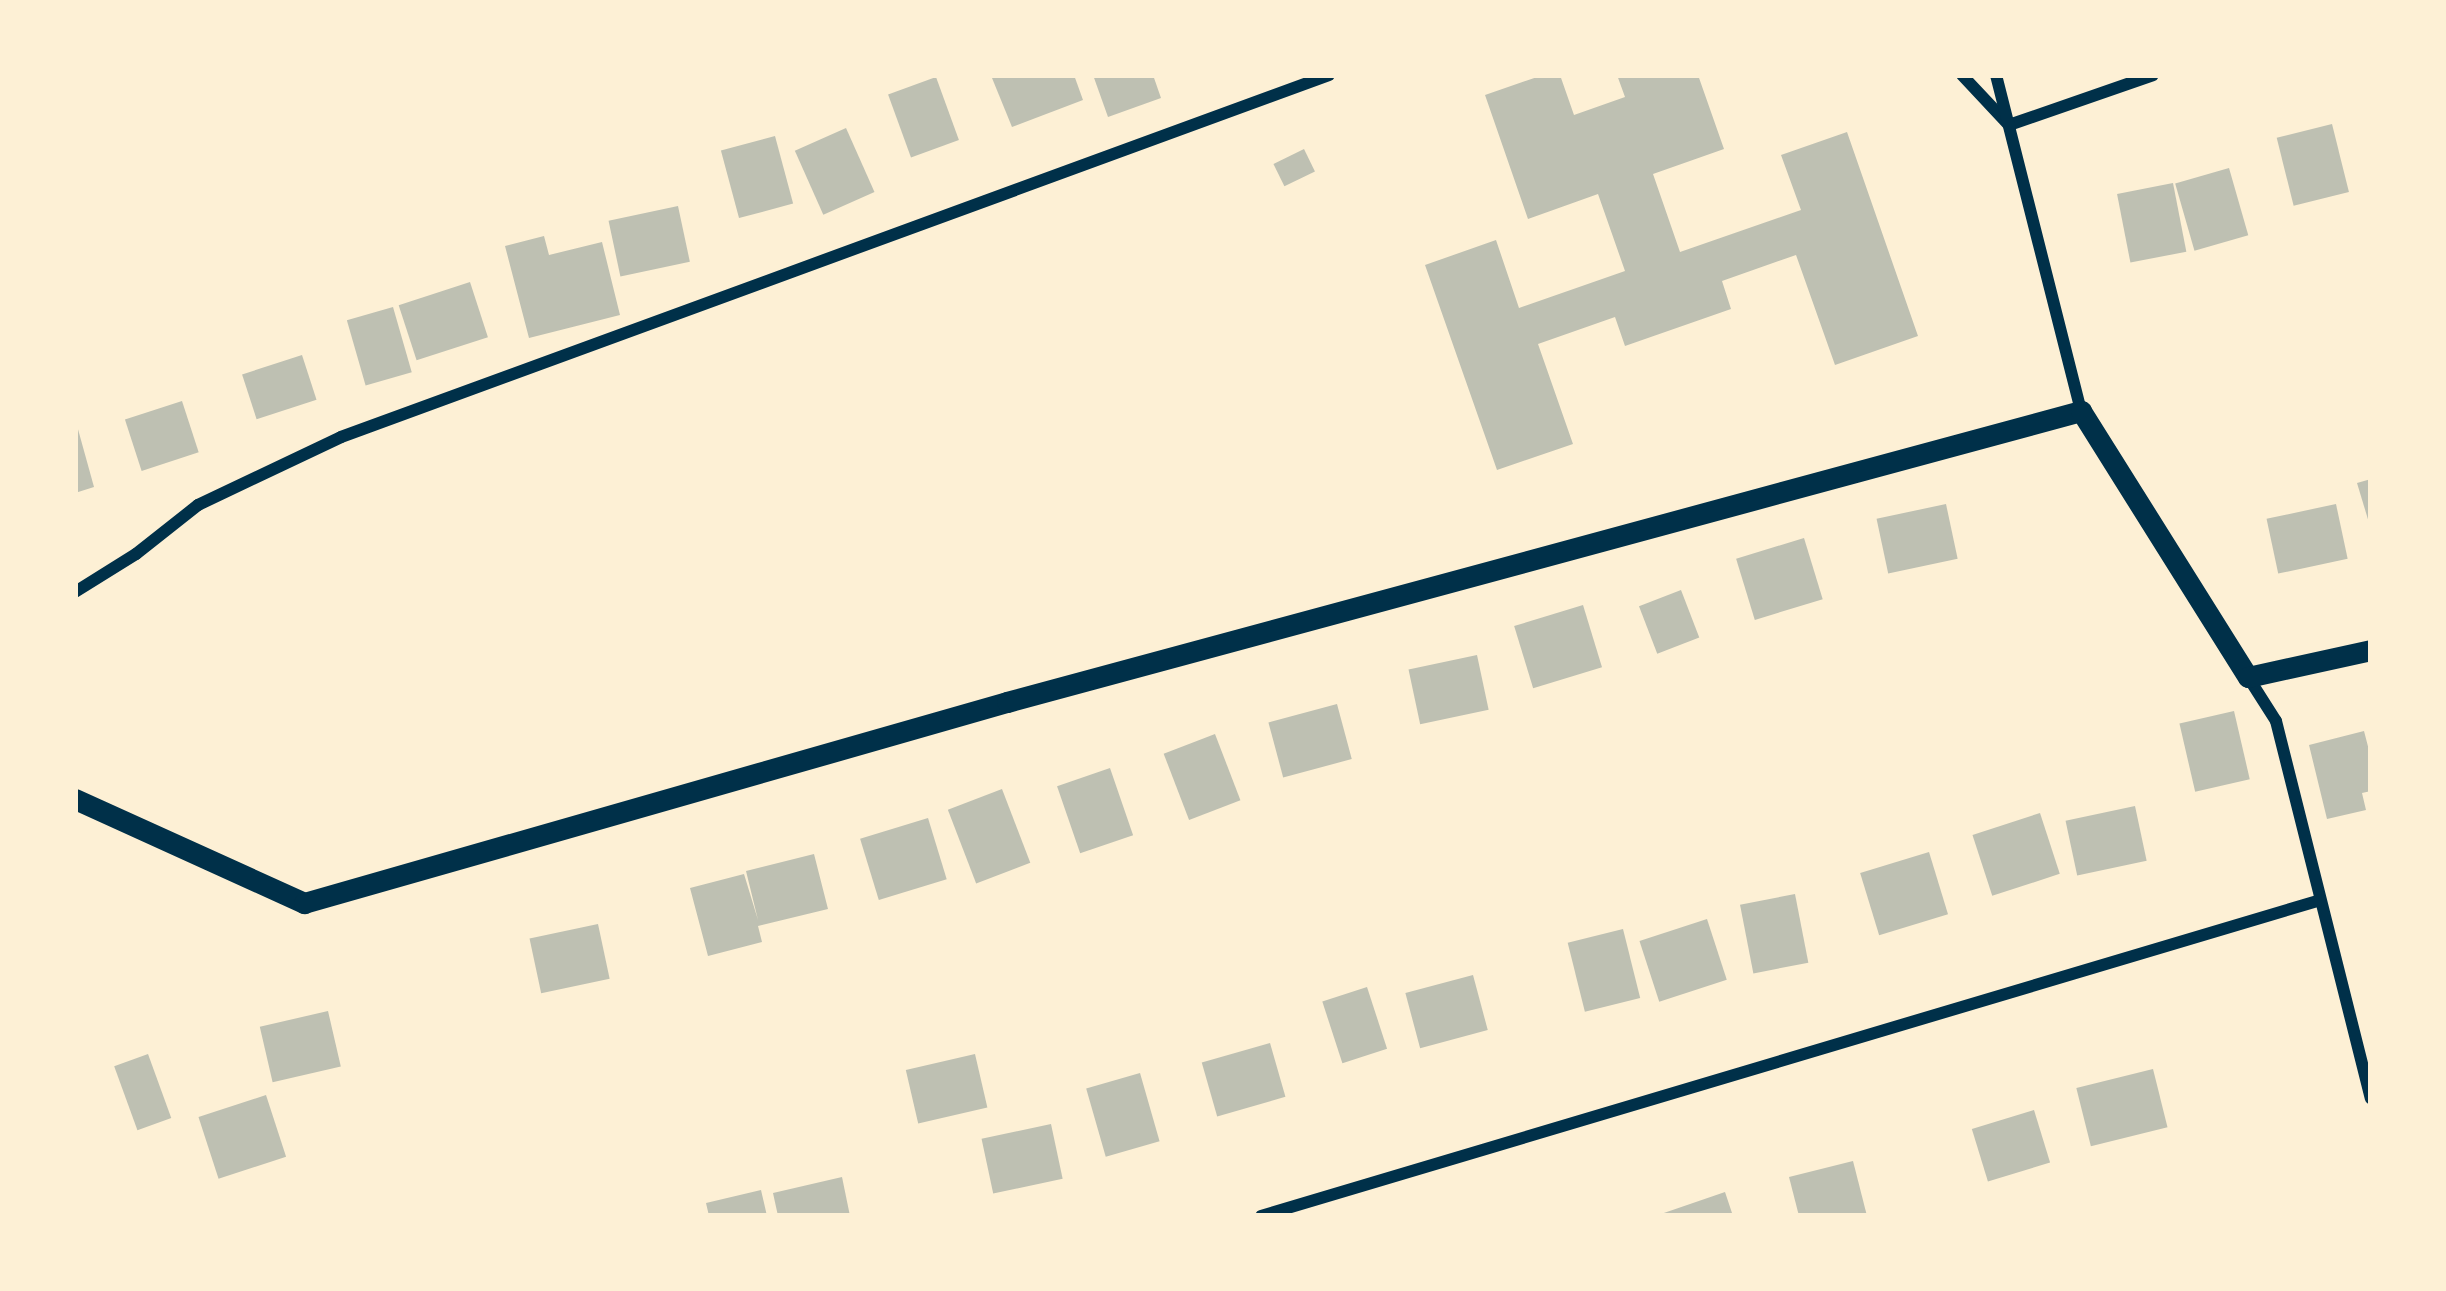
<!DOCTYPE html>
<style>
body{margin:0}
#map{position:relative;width:2446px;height:1291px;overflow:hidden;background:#fdf0d5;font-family:Raleway,sans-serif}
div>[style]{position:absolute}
.building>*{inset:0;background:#bec0b2;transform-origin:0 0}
.minor>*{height:12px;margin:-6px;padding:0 6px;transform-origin:6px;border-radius:6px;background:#003049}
.tertiary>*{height:21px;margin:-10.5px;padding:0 10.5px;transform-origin:10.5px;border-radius:10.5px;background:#003049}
span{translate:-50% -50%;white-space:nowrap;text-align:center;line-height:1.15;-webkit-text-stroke:12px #fdf0d5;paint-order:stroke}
.frame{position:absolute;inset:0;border:78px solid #fdf0d5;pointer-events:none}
</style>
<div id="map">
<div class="building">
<i style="clip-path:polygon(1000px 75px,1074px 75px,1083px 100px,1012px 127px,992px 78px)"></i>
<i style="clip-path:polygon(1093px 75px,1153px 75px,1161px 98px,1108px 117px)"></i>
<i style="clip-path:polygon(1543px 75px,1560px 75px,1574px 115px,1625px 97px,1617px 75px,1698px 75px,1724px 149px,1653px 174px,1680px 252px,1801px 210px,1781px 155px,1847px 132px,1918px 336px,1835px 365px,1796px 255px,1722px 281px,1731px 309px,1625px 346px,1615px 317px,1538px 344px,1573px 444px,1497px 470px,1425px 265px,1496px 240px,1519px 308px,1625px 271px,1598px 194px,1528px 219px,1485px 95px)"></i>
<i style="left:936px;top:77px;width:67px;height:51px;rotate:70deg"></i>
<i style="left:2332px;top:124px;width:70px;height:57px;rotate:76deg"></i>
<i style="left:846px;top:128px;width:70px;height:56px;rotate:66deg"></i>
<i style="left:775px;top:136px;width:70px;height:56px;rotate:75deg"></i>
<i style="left:1304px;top:149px;width:25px;height:34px;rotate:64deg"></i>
<i style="left:2229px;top:168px;width:70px;height:56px;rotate:74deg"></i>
<i style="left:2173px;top:183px;width:70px;height:57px;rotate:79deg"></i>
<i style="left:678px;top:206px;width:57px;height:71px;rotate:78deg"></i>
<i style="clip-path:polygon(544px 236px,549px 255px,602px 242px,620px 315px,529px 338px,505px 246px)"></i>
<i style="left:470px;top:282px;width:58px;height:75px;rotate:72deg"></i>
<i style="left:393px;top:307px;width:68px;height:48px;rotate:74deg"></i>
<i style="left:302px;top:355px;width:47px;height:63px;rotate:72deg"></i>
<i style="left:182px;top:401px;width:54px;height:60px;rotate:72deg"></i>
<i style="clip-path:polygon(76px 422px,94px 487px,75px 493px,75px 423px)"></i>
<i style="clip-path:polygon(2371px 479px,2371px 526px,2370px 526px,2357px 483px)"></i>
<i style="left:1946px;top:504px;width:56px;height:71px;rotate:78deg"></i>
<i style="left:2336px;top:504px;width:56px;height:71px;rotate:78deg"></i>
<i style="left:1804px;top:538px;width:64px;height:71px;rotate:73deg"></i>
<i style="left:1681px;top:590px;width:51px;height:45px;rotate:69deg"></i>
<i style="left:1583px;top:605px;width:65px;height:72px;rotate:73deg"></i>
<i style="left:1477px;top:655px;width:56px;height:70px;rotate:78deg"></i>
<i style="left:1337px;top:704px;width:57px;height:71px;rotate:75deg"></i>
<i style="left:2234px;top:711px;width:70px;height:56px;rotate:77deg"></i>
<i style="clip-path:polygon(2364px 731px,2371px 758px,2371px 791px,2362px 793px,2366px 810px,2327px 819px,2309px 745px)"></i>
<i style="left:1215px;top:734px;width:71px;height:55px;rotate:69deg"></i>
<i style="left:1110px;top:768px;width:71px;height:56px;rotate:71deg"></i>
<i style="left:1002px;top:789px;width:79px;height:58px;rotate:69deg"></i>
<i style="left:2135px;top:806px;width:56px;height:71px;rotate:78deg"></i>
<i style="left:2040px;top:813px;width:64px;height:71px;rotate:72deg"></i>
<i style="left:928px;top:818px;width:64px;height:71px;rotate:73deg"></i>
<i style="left:1929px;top:852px;width:65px;height:72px;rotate:73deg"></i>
<i style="clip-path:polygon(814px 854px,828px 909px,758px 926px,762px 942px,708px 956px,690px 888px,744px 874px,758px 920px,746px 871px)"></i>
<i style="left:1795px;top:894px;width:70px;height:56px;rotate:79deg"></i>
<i style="left:1707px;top:919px;width:64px;height:71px;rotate:72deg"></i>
<i style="left:598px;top:924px;width:56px;height:70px;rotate:78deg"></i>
<i style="left:1623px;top:929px;width:71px;height:57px;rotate:76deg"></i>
<i style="left:1473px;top:975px;width:57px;height:70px;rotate:75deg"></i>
<i style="left:1367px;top:987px;width:65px;height:47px;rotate:72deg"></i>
<i style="left:328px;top:1011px;width:57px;height:70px;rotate:77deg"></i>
<i style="left:1270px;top:1043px;width:56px;height:71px;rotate:74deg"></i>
<i style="left:148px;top:1054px;width:68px;height:36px;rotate:70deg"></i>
<i style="left:975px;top:1054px;width:55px;height:71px;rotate:77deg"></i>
<i style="left:2153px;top:1069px;width:60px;height:79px;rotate:76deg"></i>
<i style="left:1140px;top:1073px;width:71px;height:56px;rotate:74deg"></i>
<i style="left:266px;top:1095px;width:65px;height:71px;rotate:72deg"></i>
<i style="left:2034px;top:1110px;width:55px;height:65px;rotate:73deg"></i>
<i style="left:1051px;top:1124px;width:56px;height:71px;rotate:78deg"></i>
<i style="clip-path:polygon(1853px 1161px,1867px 1216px,1799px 1216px,1789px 1177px)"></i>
<i style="clip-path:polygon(842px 1177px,850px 1216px,778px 1216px,773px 1193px)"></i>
<i style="clip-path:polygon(761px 1190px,767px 1216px,709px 1216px,706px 1203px)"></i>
<i style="clip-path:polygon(1725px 1192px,1733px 1216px,1658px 1216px,1658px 1215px)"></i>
</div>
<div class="minor">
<i style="left:1962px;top:75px;width:69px;rotate:46.8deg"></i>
<i style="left:2009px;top:125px;width:152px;rotate:-19.1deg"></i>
<i style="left:1996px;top:75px;width:347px;rotate:75.8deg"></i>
<i style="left:75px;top:592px;width:72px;rotate:-31.9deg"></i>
<i style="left:136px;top:554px;width:79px;rotate:-38.3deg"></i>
<i style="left:198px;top:505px;width:158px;rotate:-25.4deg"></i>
<i style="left:341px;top:437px;width:1052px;rotate:-20.12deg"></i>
<i style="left:2248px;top:677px;width:52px;rotate:57.5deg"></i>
<i style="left:2276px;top:721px;width:389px;rotate:75.9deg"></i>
<i style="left:1261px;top:1216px;width:1105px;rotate:-16.61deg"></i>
</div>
<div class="tertiary">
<i style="left:75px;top:799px;width:252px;rotate:24.4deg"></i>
<i style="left:304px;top:903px;width:731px;rotate:-15.96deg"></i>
<i style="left:1007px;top:702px;width:1113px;rotate:-15.16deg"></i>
<i style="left:2081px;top:411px;width:314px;rotate:57.9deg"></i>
<i style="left:2248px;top:677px;width:126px;rotate:-12.4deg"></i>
</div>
<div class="frame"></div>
</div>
